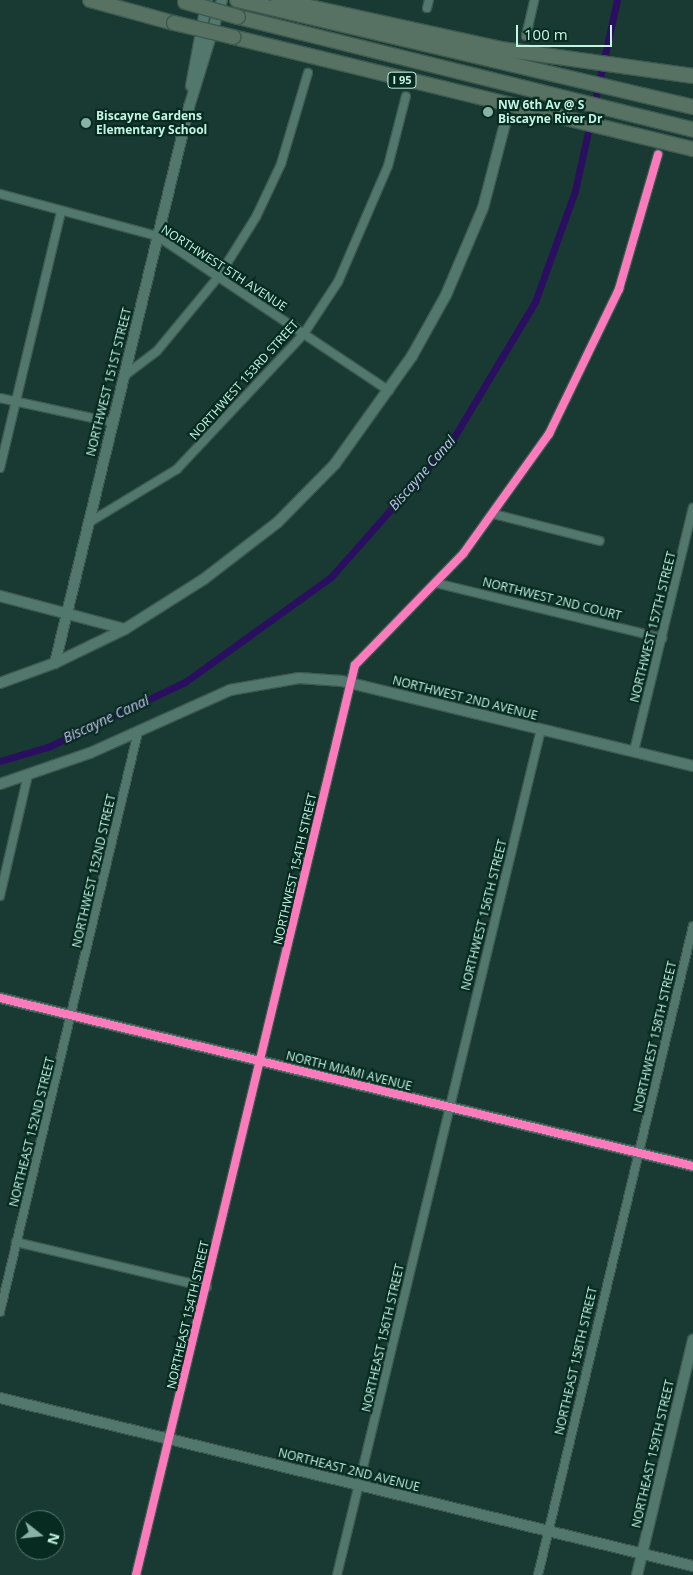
<!DOCTYPE html>
<style>
body{margin:0}
#map{position:relative;width:693px;height:1575px;overflow:hidden;background:#193a32;font-family:"Open Sans",sans-serif}
div>[style]{position:absolute}
.canal>*{height:7px;margin:-3.5px;padding:0 3.5px;transform-origin:3.5px;border-radius:3.5px;background:#2a0f60}
.roads{filter:drop-shadow(1px 0 #3c584f) drop-shadow(-1px 0 #3c584f) drop-shadow(0 1px #3c584f) drop-shadow(0 -1px #3c584f)}
.minor>*{height:8px;margin:-4px;padding:0 4px;transform-origin:4px;border-radius:4px;background:#52786e}
.tertiary>*{height:10px;margin:-5px;padding:0 5px;transform-origin:5px;border-radius:5px;background:#52786e}
.motorway>*{height:14px;margin:-7px;padding:0 7px;transform-origin:7px;border-radius:7px;background:#577162}
.bridges{filter:drop-shadow(1px 0 #3c584f) drop-shadow(-1px 0 #3c584f) drop-shadow(0 1px #3c584f) drop-shadow(0 -1px #3c584f)}
.motorway-bridge>*{height:14px;margin:-7px;padding:0 7px;transform-origin:7px;border-radius:7px;background:#577162}
.cycleway>*{height:8px;margin:-4px;padding:0 4px;transform-origin:4px;border-radius:4px;background:#fd7abc}
.dots>*{width:14px;height:14px;translate:-50% -50%;box-sizing:border-box;border:2px solid #082b21;border-radius:50%}
span{translate:-50% -50%;white-space:nowrap;text-align:center;line-height:1.15;-webkit-text-stroke:4.5px #082b21;paint-order:stroke}
.shield-label span{padding:1px 4px;background:#082b21;border:1px solid;border-radius:4px;-webkit-text-stroke-width:0}
.shield-label{font-size:11px;color:#c4f4e2;font-weight:700}
.poi-label{font-size:12px;color:#c4f4e2;font-weight:700}
.left{translate:0 -50%;text-align:left}
.street-label{font-size:12px;color:#c4f4e2}
.water-label{font-size:14px;color:#c4beef;font-style:italic}
.north{position:absolute;left:15px;top:1510px;width:50px;height:50px;box-sizing:border-box;background:#082b21;border:1px solid #537b6e;border-radius:50%;rotate:106deg;font-size:14px;font-weight:700;line-height:20px;text-align:center;color:#c4f4e2}
.north::after{content:'';display:block;margin:auto;width:18px;height:22px;background:#88b3a4;clip-path:polygon(50% 0,100% 100%,50% 72%,0 100%)}
.scale{position:absolute;left:516px;top:25px;width:96px;height:22px;box-sizing:border-box;border:2px solid #c4f4e2;border-top:0;padding-left:6px;font-size:15px;line-height:18px;white-space:nowrap;color:#c4f4e2;-webkit-text-stroke:4px #082b21;paint-order:stroke}
</style>
<div id="map">
<div class="canal">
<i style="left:0;top:761px;width:50px;rotate:-16.3deg"></i>
<i style="left:48px;top:747px;width:152px;rotate:-25.4deg"></i>
<i style="left:185px;top:682px;width:180px;rotate:-35.7deg"></i>
<i style="left:331px;top:577px;width:184px;rotate:-48.5deg"></i>
<i style="left:453px;top:439px;width:160px;rotate:-59.1deg"></i>
<i style="left:535px;top:302px;width:118px;rotate:-70.2deg"></i>
<i style="left:575px;top:191px;width:196px;rotate:-77.6deg"></i>
</div>
<div class="roads">
<div class="minor">
<i style="left:427px;top:8px;width:8px;rotate:-76deg"></i>
<i style="left:526px;top:36px;width:37px;rotate:-77deg"></i>
<i style="left:0;top:194px;width:163px;rotate:15deg"></i>
<i style="left:157px;top:236px;width:279px;rotate:33.7deg"></i>
<i style="left:124px;top:376px;width:41px;rotate:-37.1deg"></i>
<i style="left:157px;top:351px;width:97px;rotate:-50.4deg"></i>
<i style="left:219px;top:276px;width:70px;rotate:-57.9deg"></i>
<i style="left:256px;top:217px;width:59px;rotate:-64.7deg"></i>
<i style="left:281px;top:164px;width:95px;rotate:-73.5deg"></i>
<i style="left:0;top:398px;width:114px;rotate:12.2deg"></i>
<i style="left:0;top:468px;width:264px;rotate:-76.6deg"></i>
<i style="left:494px;top:514px;width:109px;rotate:14.3deg"></i>
<i style="left:88px;top:523px;width:104px;rotate:-31.2deg"></i>
<i style="left:177px;top:469px;width:184px;rotate:-46.8deg"></i>
<i style="left:303px;top:335px;width:64px;rotate:-56.6deg"></i>
<i style="left:338px;top:282px;width:126px;rotate:-66.7deg"></i>
<i style="left:388px;top:166px;width:72px;rotate:-75.6deg"></i>
<i style="left:436px;top:583px;width:233px;rotate:13.7deg"></i>
<i style="left:634px;top:751px;width:250px;rotate:-76.4deg"></i>
<i style="left:0;top:896px;width:124px;rotate:-77deg"></i>
<i style="left:16px;top:1242px;width:196px;rotate:13.3deg"></i>
<i style="left:0;top:1312px;width:596px;rotate:-76.62deg"></i>
<i style="left:136px;top:1575px;width:936px;rotate:-76.47deg"></i>
<i style="left:355px;top:665px;width:155px;rotate:-45.8deg"></i>
<i style="left:463px;top:554px;width:148px;rotate:-54.4deg"></i>
<i style="left:549px;top:434px;width:161px;rotate:-64.2deg"></i>
<i style="left:619px;top:289px;width:140px;rotate:-73.8deg"></i>
<i style="left:337px;top:1575px;width:870px;rotate:-76.44deg"></i>
<i style="left:538px;top:1575px;width:667px;rotate:-76.57deg"></i>
</div>
<div class="tertiary">
<i style="left:191px;top:86px;width:87px;rotate:-79.5deg"></i>
<i style="left:0;top:596px;width:129px;rotate:14.8deg"></i>
<i style="left:55px;top:663px;width:572px;rotate:-76.45deg"></i>
<i style="left:189px;top:107px;width:112px;rotate:-72.9deg"></i>
<i style="left:0;top:683px;width:59px;rotate:-20deg"></i>
<i style="left:55px;top:663px;width:78px;rotate:-25.9deg"></i>
<i style="left:125px;top:629px;width:93px;rotate:-32.3deg"></i>
<i style="left:204px;top:579px;width:93px;rotate:-37.6deg"></i>
<i style="left:278px;top:522px;width:81px;rotate:-45.5deg"></i>
<i style="left:335px;top:464px;width:133px;rotate:-54.5deg"></i>
<i style="left:412px;top:356px;width:70px;rotate:-60.9deg"></i>
<i style="left:446px;top:295px;width:95px;rotate:-67deg"></i>
<i style="left:483px;top:208px;width:91px;rotate:-75.4deg"></i>
<i style="left:0;top:784px;width:95px;rotate:-19deg"></i>
<i style="left:90px;top:753px;width:154px;rotate:-24.2deg"></i>
<i style="left:230px;top:690px;width:70px;rotate:-9.9deg"></i>
<i style="left:299px;top:678px;width:43px;rotate:4deg"></i>
<i style="left:342px;top:681px;width:361px;rotate:13.6deg"></i>
<i style="left:0;top:998px;width:713px;rotate:13.63deg"></i>
<i style="left:0;top:1398px;width:713px;rotate:13.63deg"></i>
<i style="left:637px;top:1575px;width:242px;rotate:-76.6deg"></i>
</div>
<div class="motorway">
<i style="left:90px;top:0;width:87px;rotate:15.3deg"></i>
<i style="left:237px;top:0;width:468px;rotate:13.2deg"></i>
<i style="left:278px;top:0;width:228px;rotate:12.4deg"></i>
<i style="left:501px;top:49px;width:194px;rotate:8deg"></i>
<i style="left:238px;top:17px;width:469px;rotate:13.9deg"></i>
<i style="left:233px;top:37px;width:473px;rotate:13.7deg"></i>
</div>
</div>
<div class="bridges">
<div class="motorway-bridge">
<i style="left:185px;top:2px;width:55px;rotate:15.8deg"></i>
<i style="left:174px;top:23px;width:61px;rotate:13.3deg"></i>
</div>
</div>
<div class="cycleway">
<i style="left:0;top:998px;width:713px;rotate:13.63deg"></i>
<i style="left:136px;top:1575px;width:936px;rotate:-76.47deg"></i>
<i style="left:355px;top:665px;width:155px;rotate:-45.8deg"></i>
<i style="left:463px;top:554px;width:148px;rotate:-54.4deg"></i>
<i style="left:549px;top:434px;width:161px;rotate:-64.2deg"></i>
<i style="left:619px;top:289px;width:140px;rotate:-73.8deg"></i>
</div>
<div class="dots">
<i style="left:488px;top:112px;background:#88b3a4"></i>
<i style="left:86px;top:123px;background:#88b3a4"></i>
</div>
<div class="shield-label">
<span style="left:402px;top:80px">I 95</span>
</div>
<div class="poi-label">
<span class="left" style="left:498px;top:112px">NW 6th Av @ S<br>Biscayne River Dr</span>
<span class="left" style="left:96px;top:123px">Biscayne Gardens<br>Elementary School</span>
</div>
<div class="street-label">
<span style="left:224px;top:268px;rotate:33deg">NORTHWEST 5TH AVENUE</span>
<span style="left:244px;top:380px;rotate:-48deg">NORTHWEST 153RD STREET</span>
<span style="left:109px;top:382px;rotate:-76deg">NORTHWEST 151ST STREET</span>
<span style="left:552px;top:599px;rotate:14deg">NORTHWEST 2ND COURT</span>
<span style="left:653px;top:627px;rotate:-76deg">NORTHWEST 157TH STREET</span>
<span style="left:465px;top:698px;rotate:14deg">NORTHWEST 2ND AVENUE</span>
<span style="left:295px;top:869px;rotate:-77deg">NORTHWEST 154TH STREET</span>
<span style="left:94px;top:871px;rotate:-77deg">NORTHWEST 152ND STREET</span>
<span style="left:484px;top:915px;rotate:-76deg">NORTHWEST 156TH STREET</span>
<span style="left:655px;top:1037px;rotate:-77deg">NORTHWEST 158TH STREET</span>
<span style="left:349px;top:1071px;rotate:14deg">NORTH MIAMI AVENUE</span>
<span style="left:32px;top:1132px;rotate:-76deg">NORTHEAST 152ND STREET</span>
<span style="left:188px;top:1315px;rotate:-77deg">NORTHEAST 154TH STREET</span>
<span style="left:383px;top:1338px;rotate:-77deg">NORTHEAST 156TH STREET</span>
<span style="left:576px;top:1361px;rotate:-77deg">NORTHEAST 158TH STREET</span>
<span style="left:653px;top:1454px;rotate:-77deg">NORTHEAST 159TH STREET</span>
<span style="left:349px;top:1470px;rotate:14deg">NORTHEAST 2ND AVENUE</span>
</div>
<div class="water-label">
<span style="left:422px;top:473px;rotate:-49deg">Biscayne Canal</span>
<span style="left:106px;top:719px;rotate:-25deg">Biscayne Canal</span>
</div>
<div class="north">N</div>
<div class="scale">100 m</div>
</div>
